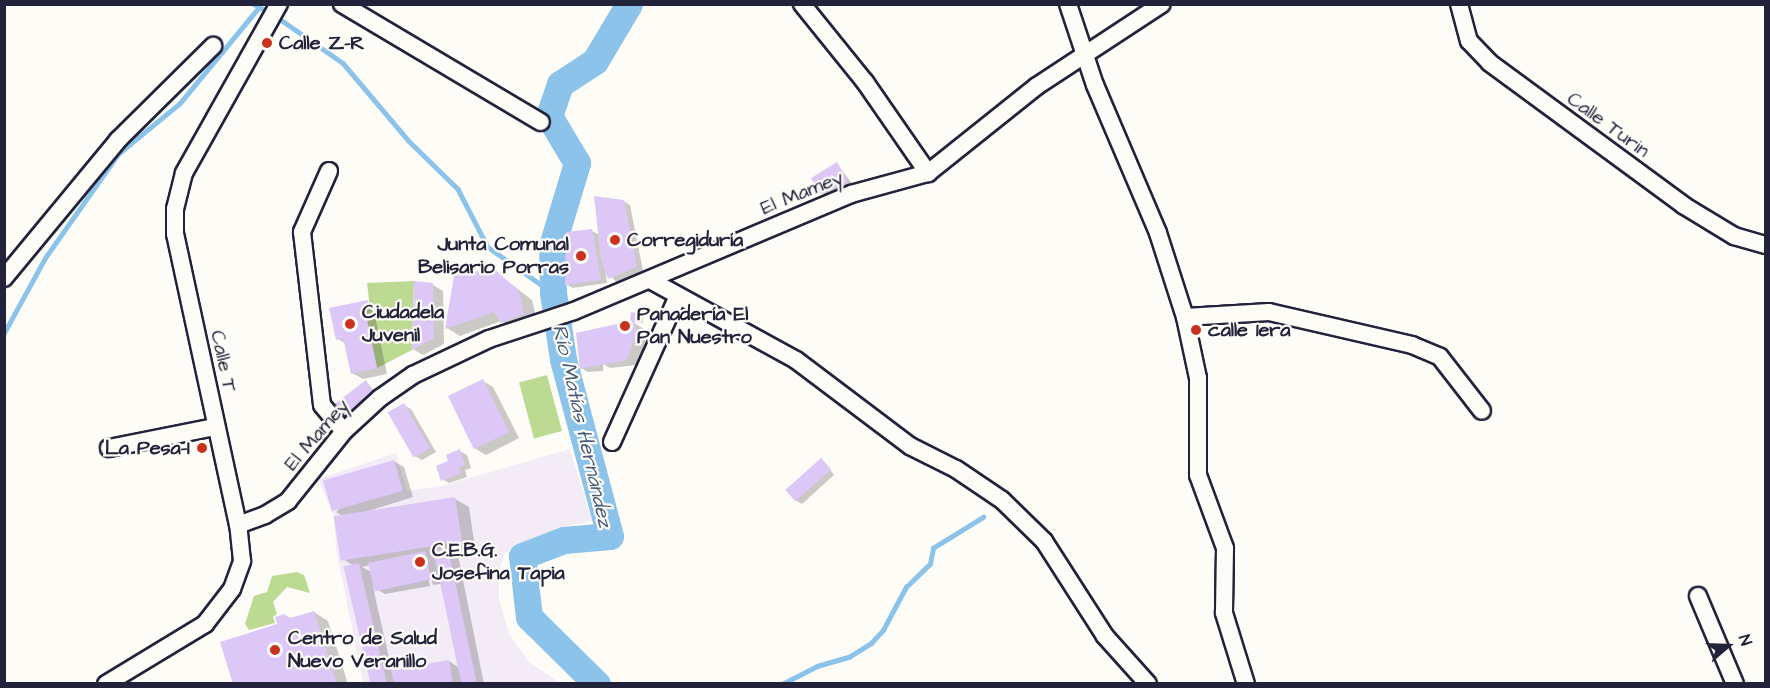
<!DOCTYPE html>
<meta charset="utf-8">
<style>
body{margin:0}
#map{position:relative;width:1770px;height:688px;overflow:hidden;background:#fdfcf7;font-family:"Architects Daughter",sans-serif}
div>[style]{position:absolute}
.built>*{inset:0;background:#f3ecf7}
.green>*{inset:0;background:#bdda92;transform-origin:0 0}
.shadow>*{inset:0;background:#0003}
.stream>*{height:4.5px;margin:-2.25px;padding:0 2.25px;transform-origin:2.25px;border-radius:2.25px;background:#8cc3ea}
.river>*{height:27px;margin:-13.5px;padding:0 13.5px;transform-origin:13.5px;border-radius:13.5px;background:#8cc3ea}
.building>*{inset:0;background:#ddc7f7;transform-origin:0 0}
.roads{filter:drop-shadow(2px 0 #22223b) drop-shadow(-2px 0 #22223b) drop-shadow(0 2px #22223b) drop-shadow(0 -2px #22223b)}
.minor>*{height:16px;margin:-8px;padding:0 8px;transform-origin:8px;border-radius:8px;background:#fdfcf7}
.dots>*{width:16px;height:16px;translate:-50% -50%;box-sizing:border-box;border:3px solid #fdfcf7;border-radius:50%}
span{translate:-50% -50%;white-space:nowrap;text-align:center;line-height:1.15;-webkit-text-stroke:4.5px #fdfcf7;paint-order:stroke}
.poi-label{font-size:20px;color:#22223b;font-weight:700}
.left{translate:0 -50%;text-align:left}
.right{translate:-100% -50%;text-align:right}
.street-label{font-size:20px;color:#22223b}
.water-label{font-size:21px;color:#475a78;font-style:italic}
.frame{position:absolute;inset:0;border:6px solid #22223b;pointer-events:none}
.north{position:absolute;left:1698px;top:616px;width:60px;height:60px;-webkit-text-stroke:4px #fdfcf7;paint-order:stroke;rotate:71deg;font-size:16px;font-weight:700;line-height:24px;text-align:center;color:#22223b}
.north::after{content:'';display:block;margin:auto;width:21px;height:27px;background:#22223b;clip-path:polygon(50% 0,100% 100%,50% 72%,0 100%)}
</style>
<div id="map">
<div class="built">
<i style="clip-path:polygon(570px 449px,592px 521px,559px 528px,505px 553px,499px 571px,499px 599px,509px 634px,529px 662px,557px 681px,555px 683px,363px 683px,336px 549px,335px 518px,318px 479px,396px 453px,407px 491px,441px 486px)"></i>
</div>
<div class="green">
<i style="clip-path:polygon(414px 281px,412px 350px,377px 368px,365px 310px,370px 309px,367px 283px)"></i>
<i style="left:547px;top:375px;width:58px;height:29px;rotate:75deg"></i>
<i style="clip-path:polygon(297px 572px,304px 575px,310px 593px,287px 587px,273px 602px,277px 614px,273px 617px,275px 623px,249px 630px,245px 624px,254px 596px,267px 592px,272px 576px)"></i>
</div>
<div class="shadow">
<i style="clip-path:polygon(837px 164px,854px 186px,829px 197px,822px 193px)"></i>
<i style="clip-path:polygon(623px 201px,630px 205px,643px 271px,616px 282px,605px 269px,607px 283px,573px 288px,566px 284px,592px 231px,600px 235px)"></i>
<i style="clip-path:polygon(493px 270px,532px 300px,537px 321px,516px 330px,501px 321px,460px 336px,447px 328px,455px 278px)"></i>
<i style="clip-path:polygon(415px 283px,433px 285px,443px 291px,444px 344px,423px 355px,413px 349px)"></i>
<i style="clip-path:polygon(367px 302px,378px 308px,379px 315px,375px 316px,387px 374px,363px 379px,352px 373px,346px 344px,338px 339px)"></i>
<i style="clip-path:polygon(642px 315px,643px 323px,634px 321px)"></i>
<i style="clip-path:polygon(634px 323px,644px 329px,647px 336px,637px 365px,610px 368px,603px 364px,603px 371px,588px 372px,581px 368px)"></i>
<i style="clip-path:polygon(366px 381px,378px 396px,349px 421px,343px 417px)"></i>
<i style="clip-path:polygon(483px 381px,493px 387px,519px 438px,486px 455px,476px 449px)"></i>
<i style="clip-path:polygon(404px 405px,411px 409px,436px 452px,422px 460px,415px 456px)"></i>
<i style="clip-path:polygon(460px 451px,467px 455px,471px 468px,465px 470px,467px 477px,449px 483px,442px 479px)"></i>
<i style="clip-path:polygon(822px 459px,834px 475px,802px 504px,795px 500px)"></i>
<i style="clip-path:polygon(393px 461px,404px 467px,413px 497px,346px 518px,336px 512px)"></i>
<i style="clip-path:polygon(evenodd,455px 499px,469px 507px,475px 548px,453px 552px,458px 555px,484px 684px,372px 684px,354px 566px,343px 559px,455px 499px,425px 558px,433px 585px,441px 584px,458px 667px,449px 661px,392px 671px,373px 587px,385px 594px,430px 586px,425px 558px,455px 499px,370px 565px,371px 572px,362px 567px,370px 565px)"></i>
<i style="clip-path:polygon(314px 612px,328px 621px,348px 684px,235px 684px,285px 615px,292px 619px)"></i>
</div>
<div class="stream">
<i style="left:254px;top:4px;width:18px;rotate:29deg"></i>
<i style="left:277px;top:17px;width:80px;rotate:34.9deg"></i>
<i style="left:343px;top:63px;width:101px;rotate:49.8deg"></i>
<i style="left:408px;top:140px;width:70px;rotate:44.4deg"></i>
<i style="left:458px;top:189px;width:65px;rotate:62.7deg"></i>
<i style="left:488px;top:247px;width:80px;rotate:35.3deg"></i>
<i style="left:4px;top:333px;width:85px;rotate:-61.3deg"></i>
<i style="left:45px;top:258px;width:127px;rotate:-54.9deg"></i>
<i style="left:118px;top:154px;width:80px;rotate:-39.4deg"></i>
<i style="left:180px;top:103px;width:124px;rotate:-50.5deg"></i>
<i style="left:782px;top:684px;width:39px;rotate:-27deg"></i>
<i style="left:817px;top:666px;width:33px;rotate:-16deg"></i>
<i style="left:849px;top:657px;width:26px;rotate:-32deg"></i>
<i style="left:871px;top:643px;width:18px;rotate:-47deg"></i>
<i style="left:883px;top:630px;width:49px;rotate:-61.9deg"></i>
<i style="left:906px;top:587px;width:33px;rotate:-44deg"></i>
<i style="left:930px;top:564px;width:16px;rotate:-79deg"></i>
<i style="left:933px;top:548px;width:59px;rotate:-31.8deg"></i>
</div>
<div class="river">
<i style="left:597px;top:684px;width:95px;rotate:-135.4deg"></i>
<i style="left:529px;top:617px;width:61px;rotate:-96.5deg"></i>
<i style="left:522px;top:556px;width:45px;rotate:-20.9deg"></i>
<i style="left:564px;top:540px;width:46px;rotate:-5deg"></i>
<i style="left:610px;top:536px;width:183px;rotate:-104.9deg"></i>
<i style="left:563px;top:359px;width:67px;rotate:-98.6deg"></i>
<i style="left:553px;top:293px;width:47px;rotate:-91.2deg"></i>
<i style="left:552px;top:246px;width:87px;rotate:-73.2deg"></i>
<i style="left:577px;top:163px;width:55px;rotate:-120.8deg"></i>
<i style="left:549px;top:116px;width:34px;rotate:-71deg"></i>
<i style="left:560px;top:84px;width:42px;rotate:-33.3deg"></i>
<i style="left:595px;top:61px;width:66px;rotate:-59.2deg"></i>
</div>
<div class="building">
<i style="clip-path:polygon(837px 162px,848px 182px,821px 194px,811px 178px)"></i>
<i style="clip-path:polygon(594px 196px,624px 200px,637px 267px,608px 279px,601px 260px)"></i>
<i style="clip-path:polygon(592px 229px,601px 280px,565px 285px,566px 232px)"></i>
<i style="clip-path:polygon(493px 268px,519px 291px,524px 314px,501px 323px,494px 312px,445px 329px,454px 276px)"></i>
<i style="clip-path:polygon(414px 281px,433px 283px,434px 338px,412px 350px)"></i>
<i style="clip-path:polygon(368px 300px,370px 309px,365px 310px,377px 368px,351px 374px,343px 338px,336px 340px,329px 308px)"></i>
<i style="clip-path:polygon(631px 312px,642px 314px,640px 323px,634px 322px,637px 330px,627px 360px,580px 369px,576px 333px,630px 321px)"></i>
<i style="left:483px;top:379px;width:59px;height:39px;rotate:64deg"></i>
<i style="clip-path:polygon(366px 380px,372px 392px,342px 418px,332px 406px)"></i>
<i style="left:404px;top:403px;width:52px;height:19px;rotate:60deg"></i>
<i style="clip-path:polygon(460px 449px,465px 465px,459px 467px,462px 473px,441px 481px,436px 466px,448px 461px,446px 455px)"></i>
<i style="left:821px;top:458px;width:15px;height:48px;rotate:48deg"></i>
<i style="left:394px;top:460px;width:32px;height:74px;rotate:74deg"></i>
<i style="left:455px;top:497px;width:45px;height:123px;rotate:81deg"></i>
<i style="left:448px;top:548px;width:139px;height:15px;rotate:78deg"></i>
<i style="left:425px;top:551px;width:29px;height:58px;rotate:78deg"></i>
<i style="left:359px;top:563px;width:124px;height:16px;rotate:77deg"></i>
<i style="clip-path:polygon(314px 611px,337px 684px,233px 684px,220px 642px,277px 624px,275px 617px,285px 614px,287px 619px)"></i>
<i style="clip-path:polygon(449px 660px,453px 684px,394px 684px,391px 670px)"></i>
</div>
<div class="roads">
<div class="minor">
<i style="left:342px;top:4px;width:231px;rotate:30.7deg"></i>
<i style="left:802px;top:4px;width:100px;rotate:51.1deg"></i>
<i style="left:865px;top:82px;width:111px;rotate:55.3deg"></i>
<i style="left:1068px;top:4px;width:85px;rotate:71.6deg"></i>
<i style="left:1095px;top:85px;width:161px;rotate:66.9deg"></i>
<i style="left:1158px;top:233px;width:88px;rotate:72.2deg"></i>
<i style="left:1185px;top:317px;width:62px;rotate:78deg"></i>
<i style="left:1198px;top:378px;width:97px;rotate:90deg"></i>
<i style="left:1198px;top:475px;width:78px;rotate:69.7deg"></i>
<i style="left:1225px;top:548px;width:65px;rotate:90.9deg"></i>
<i style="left:1224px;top:613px;width:74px;rotate:72.8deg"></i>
<i style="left:1459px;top:4px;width:38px;rotate:75deg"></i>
<i style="left:1469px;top:41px;width:30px;rotate:46deg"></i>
<i style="left:1490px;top:63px;width:240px;rotate:36.3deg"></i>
<i style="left:1683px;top:205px;width:60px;rotate:31.3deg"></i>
<i style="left:1734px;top:236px;width:33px;rotate:16deg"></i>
<i style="left:329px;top:171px;width:67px;rotate:113.9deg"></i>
<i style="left:302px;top:232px;width:174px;rotate:83.4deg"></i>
<i style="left:322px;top:405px;width:34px;rotate:50deg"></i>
<i style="left:4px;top:278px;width:179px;rotate:-50.4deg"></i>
<i style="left:118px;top:140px;width:134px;rotate:-44.7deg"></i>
<i style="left:650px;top:280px;width:166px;rotate:28.7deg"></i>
<i style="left:796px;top:360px;width:143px;rotate:37deg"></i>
<i style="left:910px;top:446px;width:51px;rotate:26.6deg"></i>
<i style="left:956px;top:469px;width:55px;rotate:34deg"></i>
<i style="left:1002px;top:500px;width:59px;rotate:44.3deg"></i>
<i style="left:1044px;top:541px;width:113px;rotate:57.3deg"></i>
<i style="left:1105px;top:636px;width:64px;rotate:48.1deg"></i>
<i style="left:1185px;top:317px;width:84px;rotate:-3.4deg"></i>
<i style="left:1269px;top:312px;width:147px;rotate:13deg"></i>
<i style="left:1412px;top:345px;width:30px;rotate:23deg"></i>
<i style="left:1440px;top:357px;width:68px;rotate:52.1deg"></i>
<i style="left:612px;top:442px;width:160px;rotate:-65.7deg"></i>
<i style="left:109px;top:448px;width:108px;rotate:-11.2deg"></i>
<i style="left:238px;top:525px;width:29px;rotate:-20deg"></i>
<i style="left:265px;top:515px;width:27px;rotate:-31deg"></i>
<i style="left:288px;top:501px;width:90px;rotate:-51.3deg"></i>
<i style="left:344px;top:431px;width:49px;rotate:-42.5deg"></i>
<i style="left:380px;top:398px;width:40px;rotate:-34.9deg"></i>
<i style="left:413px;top:375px;width:84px;rotate:-25.3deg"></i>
<i style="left:489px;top:339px;width:89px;rotate:-18.2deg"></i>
<i style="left:574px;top:311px;width:301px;rotate:-22.9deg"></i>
<i style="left:851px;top:194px;width:80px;rotate:-15.3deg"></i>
<i style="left:928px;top:173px;width:139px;rotate:-38.6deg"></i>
<i style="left:1037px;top:86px;width:149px;rotate:-33.3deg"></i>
<i style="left:1698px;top:596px;width:95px;rotate:67.2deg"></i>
<i style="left:106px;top:684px;width:116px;rotate:-31.2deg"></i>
<i style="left:205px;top:624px;width:44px;rotate:-52.4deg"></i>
<i style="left:232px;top:589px;width:30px;rotate:-70deg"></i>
<i style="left:242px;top:561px;width:36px;rotate:-96deg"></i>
<i style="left:238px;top:525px;width:298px;rotate:-102.2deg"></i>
<i style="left:175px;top:234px;width:25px;rotate:-90deg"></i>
<i style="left:175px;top:209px;width:37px;rotate:-76deg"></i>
<i style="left:184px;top:173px;width:194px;rotate:-60.7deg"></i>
</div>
</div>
<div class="dots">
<i style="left:267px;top:43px;background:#c8321e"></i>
<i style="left:615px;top:240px;background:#c8321e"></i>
<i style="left:581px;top:256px;background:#c8321e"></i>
<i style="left:350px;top:324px;background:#c8321e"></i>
<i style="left:625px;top:326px;background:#c8321e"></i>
<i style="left:1196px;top:330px;background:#c8321e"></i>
<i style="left:202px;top:448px;background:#c8321e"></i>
<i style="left:420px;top:562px;background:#c8321e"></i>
<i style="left:275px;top:650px;background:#c8321e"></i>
</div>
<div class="poi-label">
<span class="left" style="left:279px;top:43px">Calle Z-R</span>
<span class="left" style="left:627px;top:240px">Corregiduría</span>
<span class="right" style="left:569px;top:256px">Junta Comunal<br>Belisario Porras</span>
<span class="left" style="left:362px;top:324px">Ciudadela<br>Juvenil</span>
<span class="left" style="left:637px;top:326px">Panadería El<br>Pan Nuestro</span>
<span class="left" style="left:1208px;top:330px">calle 1era</span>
<span class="right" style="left:190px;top:448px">La Pesa-I</span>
<span class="left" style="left:432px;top:562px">C.E.B.G.<br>Josefina Tapia</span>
<span class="left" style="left:288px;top:650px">Centro de Salud<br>Nuevo Veranillo</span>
</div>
<div class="street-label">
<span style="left:1608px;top:125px;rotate:36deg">Calle Turin</span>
<span style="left:802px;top:193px;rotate:-22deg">El Mamey</span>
<span style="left:223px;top:361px;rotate:78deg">Calle T</span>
<span style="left:317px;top:435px;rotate:-49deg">El Mamey</span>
</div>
<div class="water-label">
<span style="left:582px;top:426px;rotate:77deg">Río Matías Hernández</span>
</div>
<div class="frame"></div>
<div class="north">N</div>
</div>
